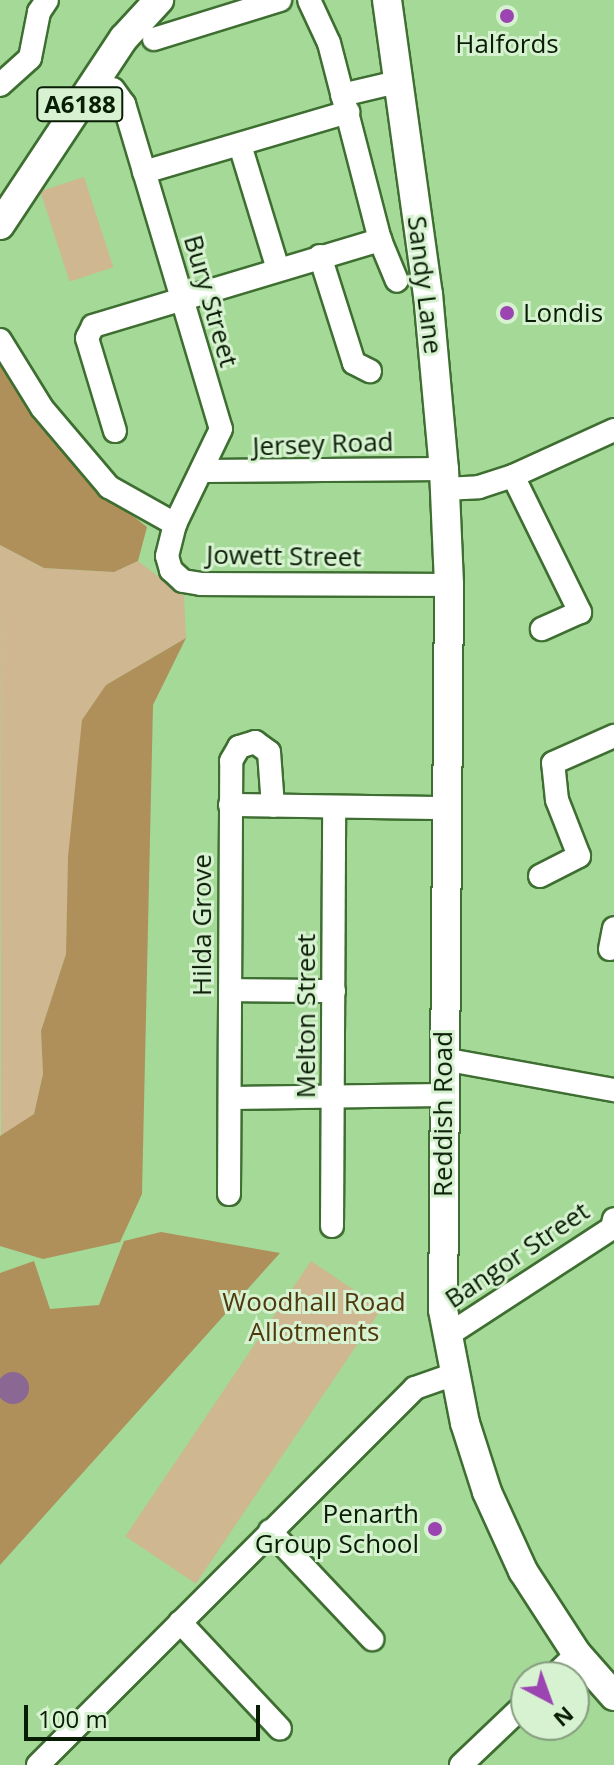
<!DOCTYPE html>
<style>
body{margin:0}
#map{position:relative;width:614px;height:1765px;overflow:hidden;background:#a4d997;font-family:"Open Sans",sans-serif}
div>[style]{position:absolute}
.green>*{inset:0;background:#cfb791;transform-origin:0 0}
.forest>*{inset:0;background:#af905b}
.water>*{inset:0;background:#8b6794}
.round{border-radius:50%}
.roads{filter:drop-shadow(2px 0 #3e6e31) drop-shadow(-2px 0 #3e6e31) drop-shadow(0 2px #3e6e31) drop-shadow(0 -2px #3e6e31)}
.minor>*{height:22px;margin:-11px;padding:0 11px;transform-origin:11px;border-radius:11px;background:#fff}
.major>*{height:28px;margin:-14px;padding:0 14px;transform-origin:14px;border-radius:14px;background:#fff}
.dots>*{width:22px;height:22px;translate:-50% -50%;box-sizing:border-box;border:4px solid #d7f2d0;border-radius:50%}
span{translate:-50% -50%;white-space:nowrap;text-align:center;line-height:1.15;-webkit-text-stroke:6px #d7f2d0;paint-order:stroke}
.shield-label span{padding:2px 6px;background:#d7f2d0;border:2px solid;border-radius:6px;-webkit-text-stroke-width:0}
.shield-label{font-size:24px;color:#091d05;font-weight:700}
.poi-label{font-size:26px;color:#091d05}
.left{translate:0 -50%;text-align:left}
.right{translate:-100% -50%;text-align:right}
.street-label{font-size:26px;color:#091d05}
.park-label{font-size:26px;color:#50390e}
.north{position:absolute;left:510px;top:1661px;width:80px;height:80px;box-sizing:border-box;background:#d7f2d0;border:2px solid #859d7f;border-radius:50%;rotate:139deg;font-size:22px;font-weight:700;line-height:32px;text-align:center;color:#091d05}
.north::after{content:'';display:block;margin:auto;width:28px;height:36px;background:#9c44b1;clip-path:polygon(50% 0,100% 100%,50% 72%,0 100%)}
.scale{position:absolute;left:24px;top:1705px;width:236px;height:36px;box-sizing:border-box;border:4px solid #091d05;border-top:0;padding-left:10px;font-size:24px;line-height:28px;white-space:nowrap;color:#091d05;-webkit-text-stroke:6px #d7f2d0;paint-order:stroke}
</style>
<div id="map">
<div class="green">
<i style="left:84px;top:177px;width:95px;height:46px;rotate:72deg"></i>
<i style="clip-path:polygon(0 545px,44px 568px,114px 572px,138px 561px,184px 596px,186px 638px,106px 685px,68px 857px,66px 954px,41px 1031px,43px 1074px,34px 1114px,1px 1137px)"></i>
<i style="left:311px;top:1261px;width:85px;height:332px;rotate:34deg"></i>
</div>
<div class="forest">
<i style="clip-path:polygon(0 364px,83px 477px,147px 527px,138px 561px,114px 572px,44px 568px,0 545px)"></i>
<i style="clip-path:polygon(186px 638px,153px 705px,142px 1194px,120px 1242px,43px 1259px,0 1246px,0 1136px,34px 1114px,43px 1074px,41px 1031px,66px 954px,68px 857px,82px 720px,106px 685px)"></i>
<i style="clip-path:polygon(161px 1232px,280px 1253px,0 1565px,0 1273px,34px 1261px,50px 1309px,99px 1305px,124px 1241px)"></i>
</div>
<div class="water">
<i class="round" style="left:-3px;top:1372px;width:32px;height:32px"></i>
</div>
<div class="roads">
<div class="minor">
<i style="left:309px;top:0;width:47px;rotate:65.1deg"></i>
<i style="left:329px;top:43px;width:203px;rotate:75.5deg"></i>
<i style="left:380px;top:240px;width:44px;rotate:67.5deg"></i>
<i style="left:154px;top:39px;width:132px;rotate:-17.2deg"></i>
<i style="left:0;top:85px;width:40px;rotate:-42deg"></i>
<i style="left:30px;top:58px;width:47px;rotate:-78.9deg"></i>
<i style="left:39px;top:12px;width:14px;rotate:-56deg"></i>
<i style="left:113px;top:89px;width:19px;rotate:54deg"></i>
<i style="left:124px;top:104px;width:339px;rotate:73.4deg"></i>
<i style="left:221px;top:429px;width:106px;rotate:115.8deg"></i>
<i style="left:175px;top:524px;width:33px;rotate:104deg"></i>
<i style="left:167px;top:556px;width:15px;rotate:74deg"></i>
<i style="left:171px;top:570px;width:16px;rotate:43deg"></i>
<i style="left:183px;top:581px;width:18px;rotate:9deg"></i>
<i style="left:201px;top:584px;width:248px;rotate:0.2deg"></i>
<i style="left:342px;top:95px;width:57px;rotate:-13.3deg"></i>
<i style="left:240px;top:145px;width:130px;rotate:73deg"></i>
<i style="left:144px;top:172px;width:213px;rotate:-16.4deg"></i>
<i style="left:320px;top:256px;width:112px;rotate:72.4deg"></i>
<i style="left:354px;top:363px;width:18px;rotate:27deg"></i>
<i style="left:0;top:340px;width:80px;rotate:58.3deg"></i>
<i style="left:42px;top:408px;width:104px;rotate:49.7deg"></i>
<i style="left:109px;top:487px;width:76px;rotate:29.3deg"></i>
<i style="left:115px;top:431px;width:97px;rotate:-106.8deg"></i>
<i style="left:87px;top:338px;width:13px;rotate:-63deg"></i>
<i style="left:93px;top:326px;width:300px;rotate:-16.7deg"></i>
<i style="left:204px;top:471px;width:240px;rotate:-0.5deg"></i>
<i style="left:513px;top:476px;width:152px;rotate:63.8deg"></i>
<i style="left:580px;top:612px;width:42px;rotate:155.9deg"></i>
<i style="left:444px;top:489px;width:35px;rotate:-3deg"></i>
<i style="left:479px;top:487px;width:36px;rotate:-18deg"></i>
<i style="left:513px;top:476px;width:111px;rotate:-24.5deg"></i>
<i style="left:230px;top:805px;width:213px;rotate:0.8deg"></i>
<i style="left:540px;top:876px;width:44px;rotate:-27.1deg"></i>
<i style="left:579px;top:856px;width:60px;rotate:-111.4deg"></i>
<i style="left:557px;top:800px;width:37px;rotate:-96deg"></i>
<i style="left:553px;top:763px;width:67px;rotate:-23.9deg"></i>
<i style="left:610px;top:949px;width:21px;rotate:-79deg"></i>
<i style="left:231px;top:990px;width:103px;rotate:0.6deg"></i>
<i style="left:443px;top:1059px;width:174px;rotate:10.3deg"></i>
<i style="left:231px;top:1098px;width:212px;rotate:-0.8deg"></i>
<i style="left:229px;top:1194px;width:433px;rotate:-89.7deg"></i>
<i style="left:231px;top:761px;width:16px;rotate:-60deg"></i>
<i style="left:239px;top:747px;width:17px;rotate:-17deg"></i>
<i style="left:255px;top:742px;width:17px;rotate:36deg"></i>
<i style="left:269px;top:752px;width:54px;rotate:85.8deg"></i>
<i style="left:332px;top:1226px;width:419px;rotate:-89.7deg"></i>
<i style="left:448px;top:1335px;width:196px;rotate:-33.1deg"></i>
<i style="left:612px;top:1228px;width:9px;rotate:-77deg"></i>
<i style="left:270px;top:1531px;width:149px;rotate:46.6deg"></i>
<i style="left:180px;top:1622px;width:146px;rotate:46.9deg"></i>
<i style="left:553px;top:1677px;width:33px;rotate:-44deg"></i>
<i style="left:38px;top:1765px;width:533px;rotate:-45deg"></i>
<i style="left:415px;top:1388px;width:42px;rotate:-19.3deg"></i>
<i style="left:461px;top:1765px;width:90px;rotate:-43.6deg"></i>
</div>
<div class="major">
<i style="left:387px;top:0;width:297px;rotate:82.1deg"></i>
<i style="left:428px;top:294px;width:176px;rotate:84.8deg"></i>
<i style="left:444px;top:469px;width:116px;rotate:87.5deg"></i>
<i style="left:449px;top:585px;width:725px;rotate:90.47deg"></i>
<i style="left:443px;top:1310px;width:115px;rotate:79deg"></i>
<i style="left:465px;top:1423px;width:72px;rotate:72.3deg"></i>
<i style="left:487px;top:1492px;width:87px;rotate:65.5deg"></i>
<i style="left:523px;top:1571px;width:99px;rotate:57deg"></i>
<i style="left:577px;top:1654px;width:56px;rotate:48.6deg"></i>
<i style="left:0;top:225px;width:224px;rotate:-56.5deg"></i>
<i style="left:124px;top:38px;width:52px;rotate:-47.4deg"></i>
</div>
</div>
<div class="dots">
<i style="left:507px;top:16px;background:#9c44b1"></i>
<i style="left:507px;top:313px;background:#9c44b1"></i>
<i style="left:435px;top:1529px;background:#9c44b1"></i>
</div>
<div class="shield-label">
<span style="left:80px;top:104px">A6188</span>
</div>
<div class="poi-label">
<span style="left:507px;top:44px">Halfords</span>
<span class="left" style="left:523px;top:313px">Londis</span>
<span class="right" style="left:419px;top:1529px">Penarth<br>Group School</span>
</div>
<div class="street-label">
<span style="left:425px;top:285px;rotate:83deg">Sandy Lane</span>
<span style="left:211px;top:301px;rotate:74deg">Bury Street</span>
<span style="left:323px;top:444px;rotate:-2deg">Jersey Road</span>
<span style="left:284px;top:556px;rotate:1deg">Jowett Street</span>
<span style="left:202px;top:925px;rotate:-90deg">Hilda Grove</span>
<span style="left:306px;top:1016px;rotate:-90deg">Melton Street</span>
<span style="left:443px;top:1114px;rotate:-90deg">Reddish Road</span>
<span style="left:517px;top:1255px;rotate:-34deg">Bangor Street</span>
</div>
<div class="park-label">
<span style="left:314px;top:1317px">Woodhall Road<br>Allotments</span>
</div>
<div class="north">N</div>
<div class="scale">100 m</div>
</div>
